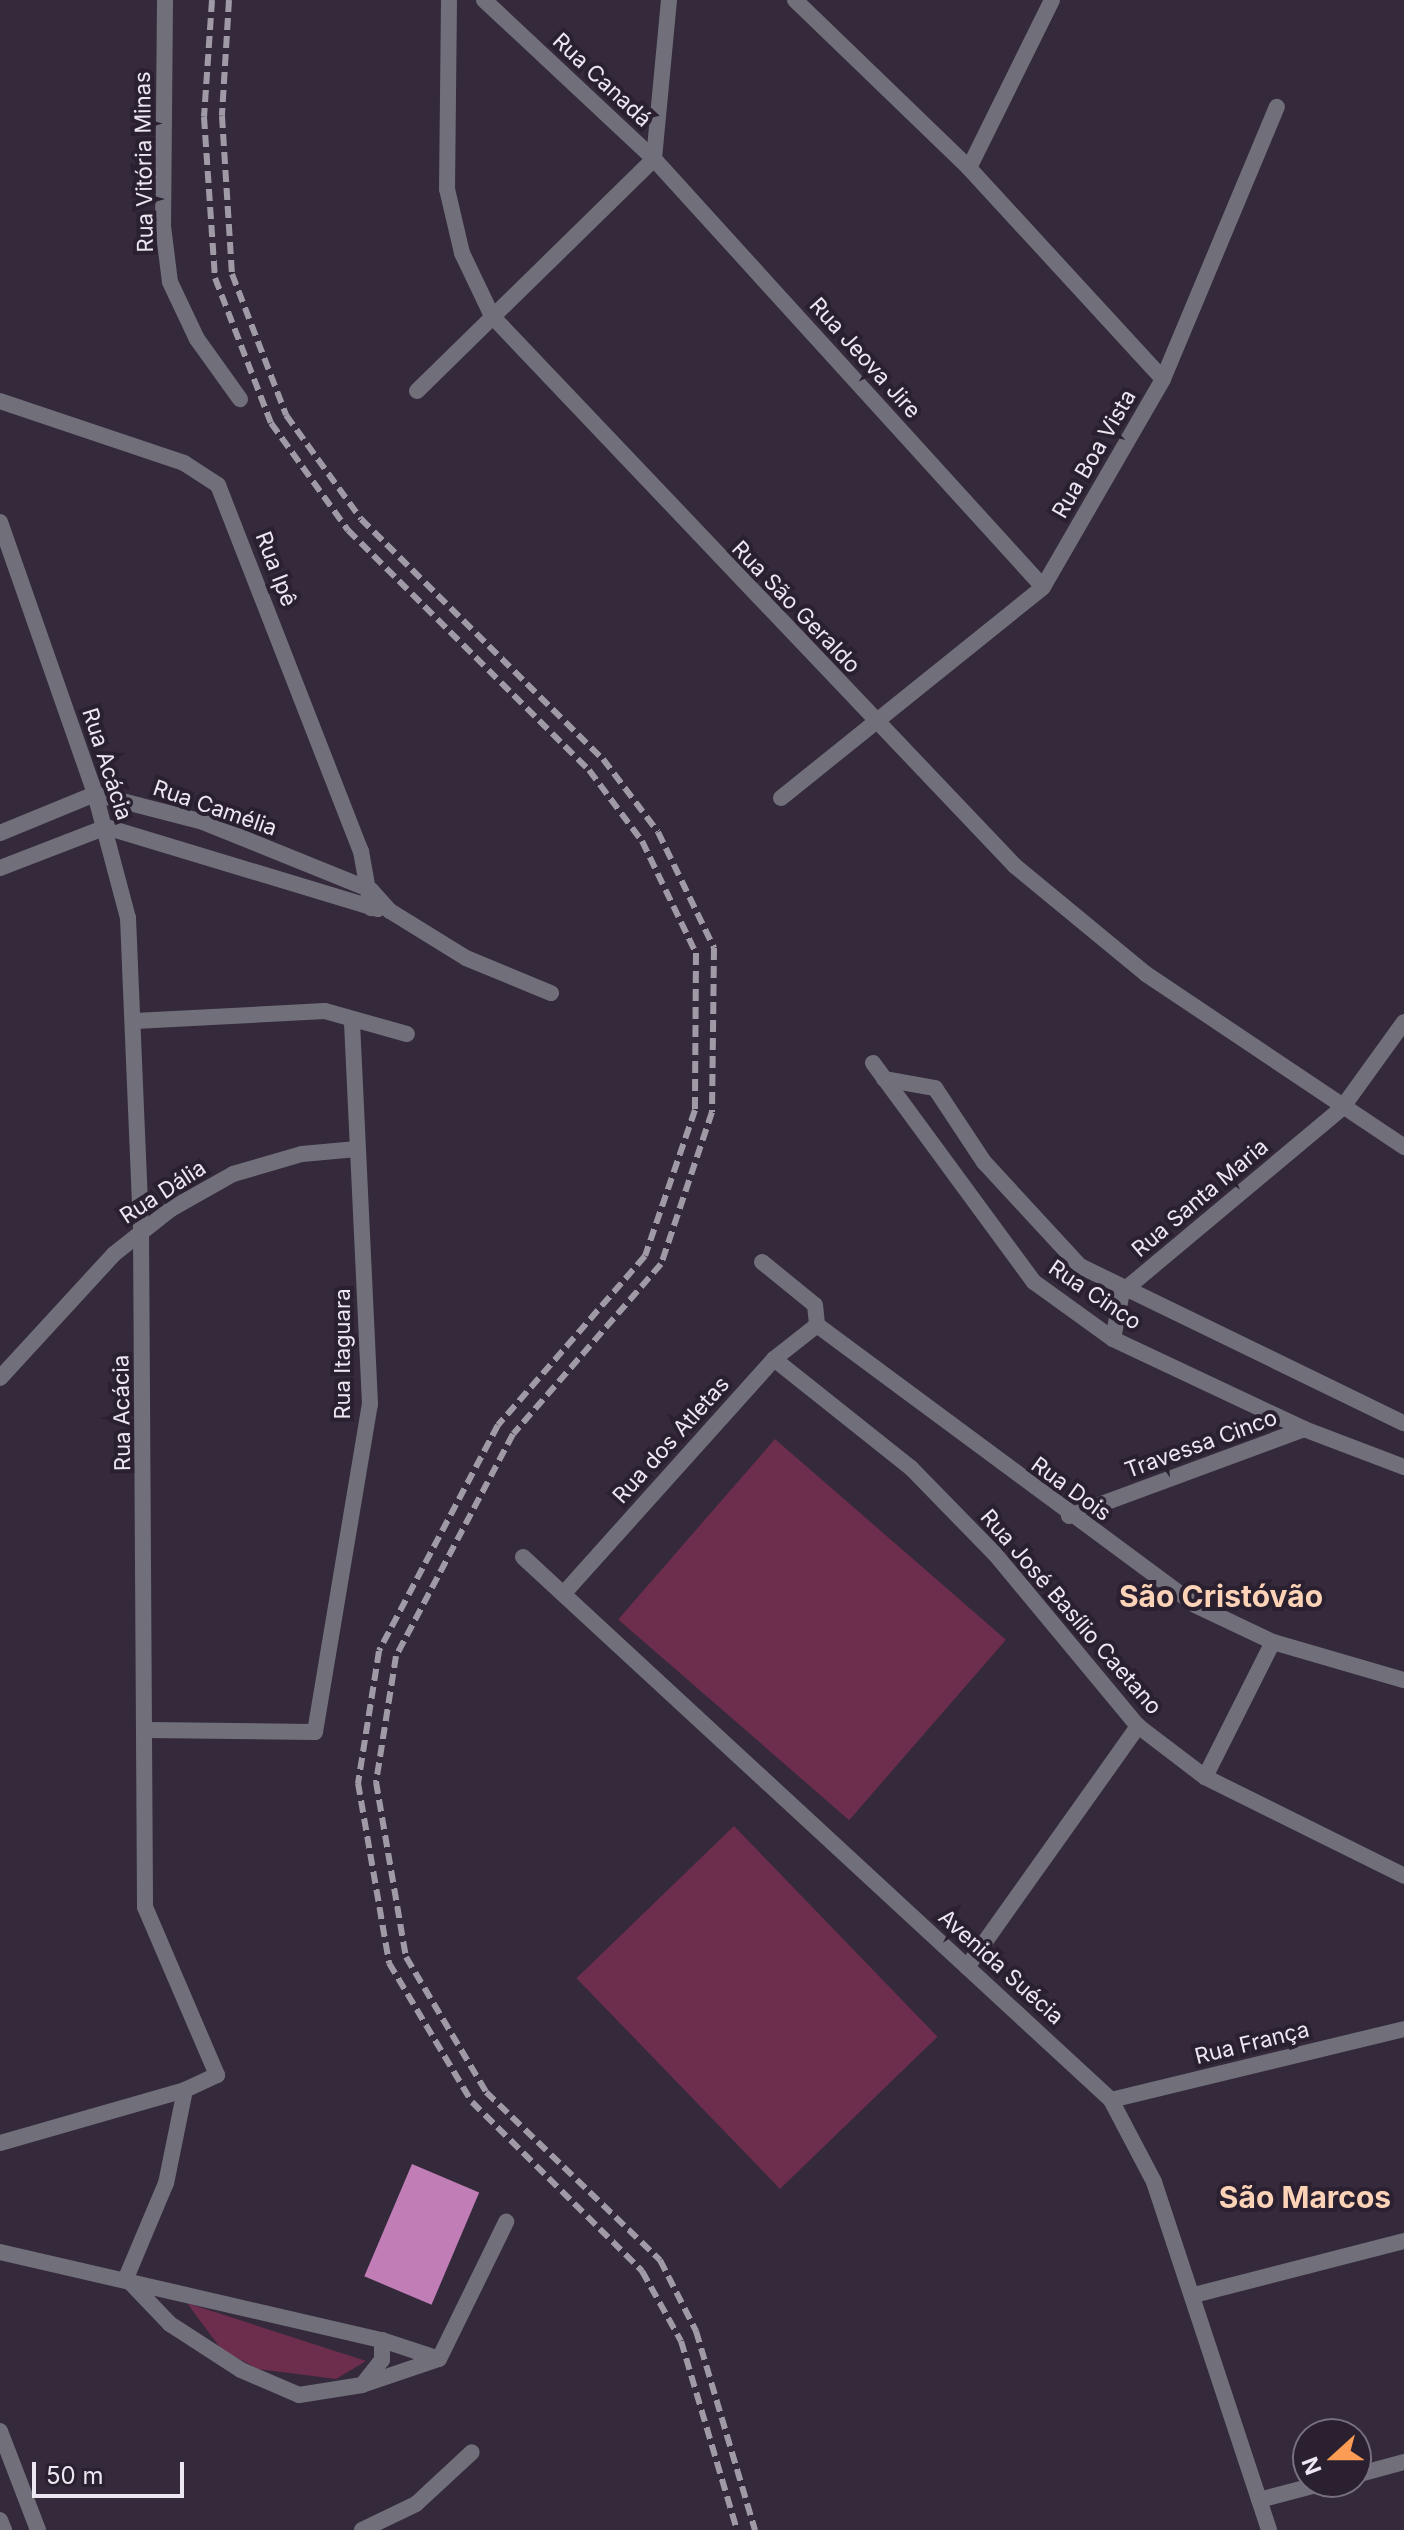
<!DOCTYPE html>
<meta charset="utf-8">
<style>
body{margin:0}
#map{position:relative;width:1404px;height:2530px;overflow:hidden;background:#342a3b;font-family:Inter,sans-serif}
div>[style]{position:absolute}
.green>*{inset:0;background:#6d2d4c;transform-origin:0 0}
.building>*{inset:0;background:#c07db6;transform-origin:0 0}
.minor>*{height:16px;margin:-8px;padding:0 8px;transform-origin:8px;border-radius:8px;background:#71707a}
.tertiary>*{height:16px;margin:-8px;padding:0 8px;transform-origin:8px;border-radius:8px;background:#71707a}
.rail>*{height:6px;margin-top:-3px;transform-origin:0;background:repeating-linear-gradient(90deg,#a099a6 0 12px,transparent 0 18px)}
span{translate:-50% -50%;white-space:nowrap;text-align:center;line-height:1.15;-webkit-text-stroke:8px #2a2030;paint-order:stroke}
.street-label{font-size:22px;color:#ede7f2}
.district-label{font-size:30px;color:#fdd3b7;font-weight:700}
.north{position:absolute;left:1292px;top:2418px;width:80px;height:80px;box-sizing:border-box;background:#2a2030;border:2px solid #78707e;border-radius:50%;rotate:249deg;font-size:22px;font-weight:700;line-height:32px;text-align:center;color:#ede7f2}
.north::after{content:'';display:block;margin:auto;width:28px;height:36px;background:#fd9c55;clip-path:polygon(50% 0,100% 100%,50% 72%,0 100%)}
.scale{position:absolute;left:32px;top:2462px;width:152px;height:36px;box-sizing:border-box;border:4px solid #ede7f2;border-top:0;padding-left:10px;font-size:24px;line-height:28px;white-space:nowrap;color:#ede7f2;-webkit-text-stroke:6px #2a2030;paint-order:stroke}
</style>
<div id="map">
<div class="green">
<i style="left:775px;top:1439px;width:306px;height:239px;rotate:41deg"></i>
<i style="left:734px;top:1826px;width:293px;height:219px;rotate:46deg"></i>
<i style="clip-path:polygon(187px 2303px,366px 2361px,336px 2379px,258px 2369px,221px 2349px)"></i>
</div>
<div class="building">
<i style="left:412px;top:2164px;width:73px;height:122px;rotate:23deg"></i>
</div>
<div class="minor">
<i style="left:165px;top:0;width:226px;rotate:90.5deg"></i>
<i style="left:163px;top:226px;width:56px;rotate:82.9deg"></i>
<i style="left:170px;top:282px;width:63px;rotate:64.7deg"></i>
<i style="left:197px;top:339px;width:74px;rotate:54.4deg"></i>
<i style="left:449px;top:0;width:189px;rotate:90.6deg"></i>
<i style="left:447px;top:189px;width:66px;rotate:76.8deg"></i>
<i style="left:462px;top:253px;width:70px;rotate:64.5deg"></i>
<i style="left:492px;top:316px;width:759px;rotate:46.44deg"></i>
<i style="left:1015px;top:866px;width:170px;rotate:39.5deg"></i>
<i style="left:1146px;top:974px;width:311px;rotate:33.8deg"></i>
<i style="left:669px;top:0;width:160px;rotate:95.4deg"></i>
<i style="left:654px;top:159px;width:578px;rotate:47.73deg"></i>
<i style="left:795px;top:0;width:242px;rotate:44deg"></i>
<i style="left:1163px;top:379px;width:295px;rotate:-67.3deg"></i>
<i style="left:417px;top:391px;width:332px;rotate:-44.4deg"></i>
<i style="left:654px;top:159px;width:233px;rotate:-136.9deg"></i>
<i style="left:0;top:401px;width:194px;rotate:18.6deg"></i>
<i style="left:184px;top:463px;width:40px;rotate:32.9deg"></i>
<i style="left:218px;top:485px;width:393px;rotate:68.7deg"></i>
<i style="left:361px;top:851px;width:58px;rotate:80deg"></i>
<i style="left:0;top:522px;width:288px;rotate:70.7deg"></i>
<i style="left:95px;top:794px;width:128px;rotate:75.1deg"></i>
<i style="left:128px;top:918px;width:310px;rotate:87.6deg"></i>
<i style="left:141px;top:1228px;width:679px;rotate:89.66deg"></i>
<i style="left:145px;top:1907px;width:183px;rotate:66.8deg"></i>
<i style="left:217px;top:2075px;width:35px;rotate:155deg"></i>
<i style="left:185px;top:2090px;width:95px;rotate:101.5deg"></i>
<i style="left:166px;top:2183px;width:103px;rotate:112.8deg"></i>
<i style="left:126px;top:2278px;width:64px;rotate:46.3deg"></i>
<i style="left:170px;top:2324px;width:85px;rotate:32.9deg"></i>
<i style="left:241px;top:2370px;width:63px;rotate:23.3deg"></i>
<i style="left:299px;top:2395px;width:64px;rotate:-9deg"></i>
<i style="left:362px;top:2385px;width:81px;rotate:-18.7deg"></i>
<i style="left:781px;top:798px;width:336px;rotate:-38.8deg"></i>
<i style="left:1043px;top:587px;width:240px;rotate:-60deg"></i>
<i style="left:1163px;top:379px;width:287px;rotate:-132.6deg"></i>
<i style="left:969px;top:168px;width:187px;rotate:-63.7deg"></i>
<i style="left:0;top:833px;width:103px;rotate:-22.3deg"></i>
<i style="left:95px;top:794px;width:112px;rotate:14.5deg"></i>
<i style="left:203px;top:822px;width:181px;rotate:22deg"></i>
<i style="left:371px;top:890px;width:28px;rotate:48deg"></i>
<i style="left:390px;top:911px;width:89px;rotate:31.7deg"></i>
<i style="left:466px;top:958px;width:92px;rotate:22.4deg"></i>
<i style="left:0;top:868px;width:114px;rotate:-21.1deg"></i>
<i style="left:106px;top:827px;width:284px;rotate:16.8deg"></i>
<i style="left:135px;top:1021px;width:190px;rotate:-3deg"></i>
<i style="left:325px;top:1011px;width:85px;rotate:15.7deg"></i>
<i style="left:873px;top:1063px;width:272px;rotate:53.7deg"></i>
<i style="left:1034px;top:1282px;width:97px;rotate:35.8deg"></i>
<i style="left:1113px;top:1339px;width:211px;rotate:25.2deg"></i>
<i style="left:1304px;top:1429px;width:107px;rotate:20.8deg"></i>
<i style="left:884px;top:1079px;width:52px;rotate:10deg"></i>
<i style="left:935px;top:1088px;width:89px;rotate:56.5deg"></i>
<i style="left:984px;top:1162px;width:142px;rotate:47.3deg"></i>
<i style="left:1080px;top:1266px;width:360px;rotate:25.9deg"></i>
<i style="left:762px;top:1262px;width:68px;rotate:39.1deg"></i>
<i style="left:815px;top:1305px;width:20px;rotate:84deg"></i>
<i style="left:817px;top:1325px;width:470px;rotate:36.5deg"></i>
<i style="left:1195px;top:1605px;width:86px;rotate:25.4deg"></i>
<i style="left:1273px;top:1642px;width:136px;rotate:16.2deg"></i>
<i style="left:1113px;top:1339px;width:48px;rotate:-79.2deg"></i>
<i style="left:1122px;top:1292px;width:287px;rotate:-39.9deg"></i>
<i style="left:1342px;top:1108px;width:106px;rotate:-54.2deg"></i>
<i style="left:774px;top:1359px;width:175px;rotate:38.5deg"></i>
<i style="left:911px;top:1468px;width:120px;rotate:45.7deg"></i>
<i style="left:995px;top:1554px;width:224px;rotate:50.3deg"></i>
<i style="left:1138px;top:1726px;width:84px;rotate:37.3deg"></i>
<i style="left:1205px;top:1777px;width:222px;rotate:26.4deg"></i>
<i style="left:0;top:1378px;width:168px;rotate:-47.4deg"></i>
<i style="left:114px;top:1254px;width:73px;rotate:-38.3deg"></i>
<i style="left:171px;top:1209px;width:71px;rotate:-29.4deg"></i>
<i style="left:233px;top:1174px;width:72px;rotate:-16.2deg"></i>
<i style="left:302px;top:1154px;width:55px;rotate:-5.2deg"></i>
<i style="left:1069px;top:1516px;width:251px;rotate:-20.3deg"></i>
<i style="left:523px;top:1557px;width:800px;rotate:42.72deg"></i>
<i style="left:1111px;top:2100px;width:93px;rotate:62.3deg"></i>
<i style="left:1154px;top:2182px;width:367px;rotate:71.7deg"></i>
<i style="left:565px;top:1592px;width:313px;rotate:-48.1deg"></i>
<i style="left:774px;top:1359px;width:55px;rotate:-38.3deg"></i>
<i style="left:148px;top:1730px;width:167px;rotate:0.7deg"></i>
<i style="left:315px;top:1732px;width:333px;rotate:-80.5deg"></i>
<i style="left:370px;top:1404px;width:384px;rotate:-92.7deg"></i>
<i style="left:1205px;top:1777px;width:151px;rotate:-63.3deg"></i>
<i style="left:967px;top:1967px;width:296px;rotate:-54.6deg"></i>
<i style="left:1111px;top:2100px;width:301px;rotate:-13.6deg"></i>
<i style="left:0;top:2143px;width:192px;rotate:-16deg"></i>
<i style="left:0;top:2252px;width:392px;rotate:13deg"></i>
<i style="left:382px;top:2340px;width:60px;rotate:18.4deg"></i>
<i style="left:1194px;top:2295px;width:217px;rotate:-14.4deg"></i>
<i style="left:439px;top:2359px;width:153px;rotate:-63.9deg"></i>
<i style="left:363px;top:2384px;width:31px;rotate:-52deg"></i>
<i style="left:382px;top:2360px;width:20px;rotate:-90deg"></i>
<i style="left:1356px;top:2475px;width:50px;rotate:-15.2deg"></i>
<i style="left:1259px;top:2500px;width:71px;rotate:-14.6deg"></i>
<i style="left:362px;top:2530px;width:60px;rotate:-25.7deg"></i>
<i style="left:416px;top:2504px;width:76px;rotate:-42.9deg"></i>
</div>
<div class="tertiary">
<i style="left:0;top:2431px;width:106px;rotate:69deg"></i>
<i style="left:0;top:2520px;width:11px;rotate:68deg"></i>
</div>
<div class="rail">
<i style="left:212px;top:0;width:117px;rotate:93.9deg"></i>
<i style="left:204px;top:117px;width:161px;rotate:86.1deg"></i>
<i style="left:215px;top:278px;width:155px;rotate:68.9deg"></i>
<i style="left:271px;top:423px;width:132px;rotate:54.3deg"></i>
<i style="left:348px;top:530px;width:340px;rotate:44.9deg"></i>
<i style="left:589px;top:770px;width:89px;rotate:53.3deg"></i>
<i style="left:642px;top:841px;width:124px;rotate:64.3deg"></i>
<i style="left:696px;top:953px;width:157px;rotate:90.4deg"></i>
<i style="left:695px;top:1110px;width:154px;rotate:108.9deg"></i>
<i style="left:645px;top:1256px;width:224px;rotate:131deg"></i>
<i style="left:498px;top:1425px;width:255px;rotate:117.8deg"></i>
<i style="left:379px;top:1651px;width:134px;rotate:99deg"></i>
<i style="left:358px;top:1783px;width:183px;rotate:80.2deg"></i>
<i style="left:389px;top:1963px;width:162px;rotate:59.2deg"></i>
<i style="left:472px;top:2102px;width:240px;rotate:44.8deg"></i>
<i style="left:642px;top:2271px;width:80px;rotate:60.9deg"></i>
<i style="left:681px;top:2341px;width:197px;rotate:73.5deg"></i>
<i style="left:229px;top:0;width:116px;rotate:93.5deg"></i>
<i style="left:222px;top:116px;width:158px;rotate:86.4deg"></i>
<i style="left:232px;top:274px;width:151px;rotate:69deg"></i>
<i style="left:286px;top:415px;width:128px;rotate:54.2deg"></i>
<i style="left:361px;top:519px;width:341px;rotate:44.8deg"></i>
<i style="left:603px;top:759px;width:91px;rotate:53deg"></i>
<i style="left:658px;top:832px;width:129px;rotate:64.2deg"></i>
<i style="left:714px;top:948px;width:164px;rotate:90.7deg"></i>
<i style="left:712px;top:1112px;width:160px;rotate:108.5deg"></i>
<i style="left:661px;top:1264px;width:225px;rotate:131deg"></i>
<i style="left:513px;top:1434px;width:251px;rotate:117.8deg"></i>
<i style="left:396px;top:1656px;width:128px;rotate:99deg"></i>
<i style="left:376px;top:1782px;width:178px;rotate:80.3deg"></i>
<i style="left:406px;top:1957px;width:157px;rotate:59.3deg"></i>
<i style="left:486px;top:2092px;width:242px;rotate:44deg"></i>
<i style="left:660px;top:2260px;width:80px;rotate:63.1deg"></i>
<i style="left:696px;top:2331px;width:208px;rotate:73.5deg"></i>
</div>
<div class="street-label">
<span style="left:602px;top:80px;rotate:43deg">Rua Canadá</span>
<span style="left:144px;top:162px;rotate:-91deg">Rua Vitória Minas</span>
<span style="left:865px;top:358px;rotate:48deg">Rua Jeova Jire</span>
<span style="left:1094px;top:454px;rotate:-60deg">Rua Boa Vista</span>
<span style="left:276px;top:569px;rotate:69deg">Rua Ipê</span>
<span style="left:796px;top:607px;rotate:46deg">Rua São Geraldo</span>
<span style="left:107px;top:764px;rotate:72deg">Rua Acácia</span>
<span style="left:215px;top:808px;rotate:19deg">Rua Camélia</span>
<span style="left:163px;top:1192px;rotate:-33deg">Rua Dália</span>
<span style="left:1200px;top:1198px;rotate:-40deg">Rua Santa Maria</span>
<span style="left:1095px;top:1295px;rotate:34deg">Rua Cinco</span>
<span style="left:343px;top:1354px;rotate:-90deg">Rua Itaguara</span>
<span style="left:122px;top:1413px;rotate:-91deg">Rua Acácia</span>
<span style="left:671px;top:1440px;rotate:-48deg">Rua dos Atletas</span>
<span style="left:1201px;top:1444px;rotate:-20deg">Travessa Cinco</span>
<span style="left:1071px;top:1489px;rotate:36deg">Rua Dois</span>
<span style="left:1071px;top:1612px;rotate:49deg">Rua José Basílio Caetano</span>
<span style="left:1001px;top:1967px;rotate:42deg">Avenida Suécia</span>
<span style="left:1252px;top:2043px;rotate:-14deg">Rua França</span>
</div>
<div class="district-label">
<span style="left:1221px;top:1596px">São Cristóvão</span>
<span style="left:1305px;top:2197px">São Marcos</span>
</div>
<div class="north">N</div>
<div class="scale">50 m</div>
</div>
